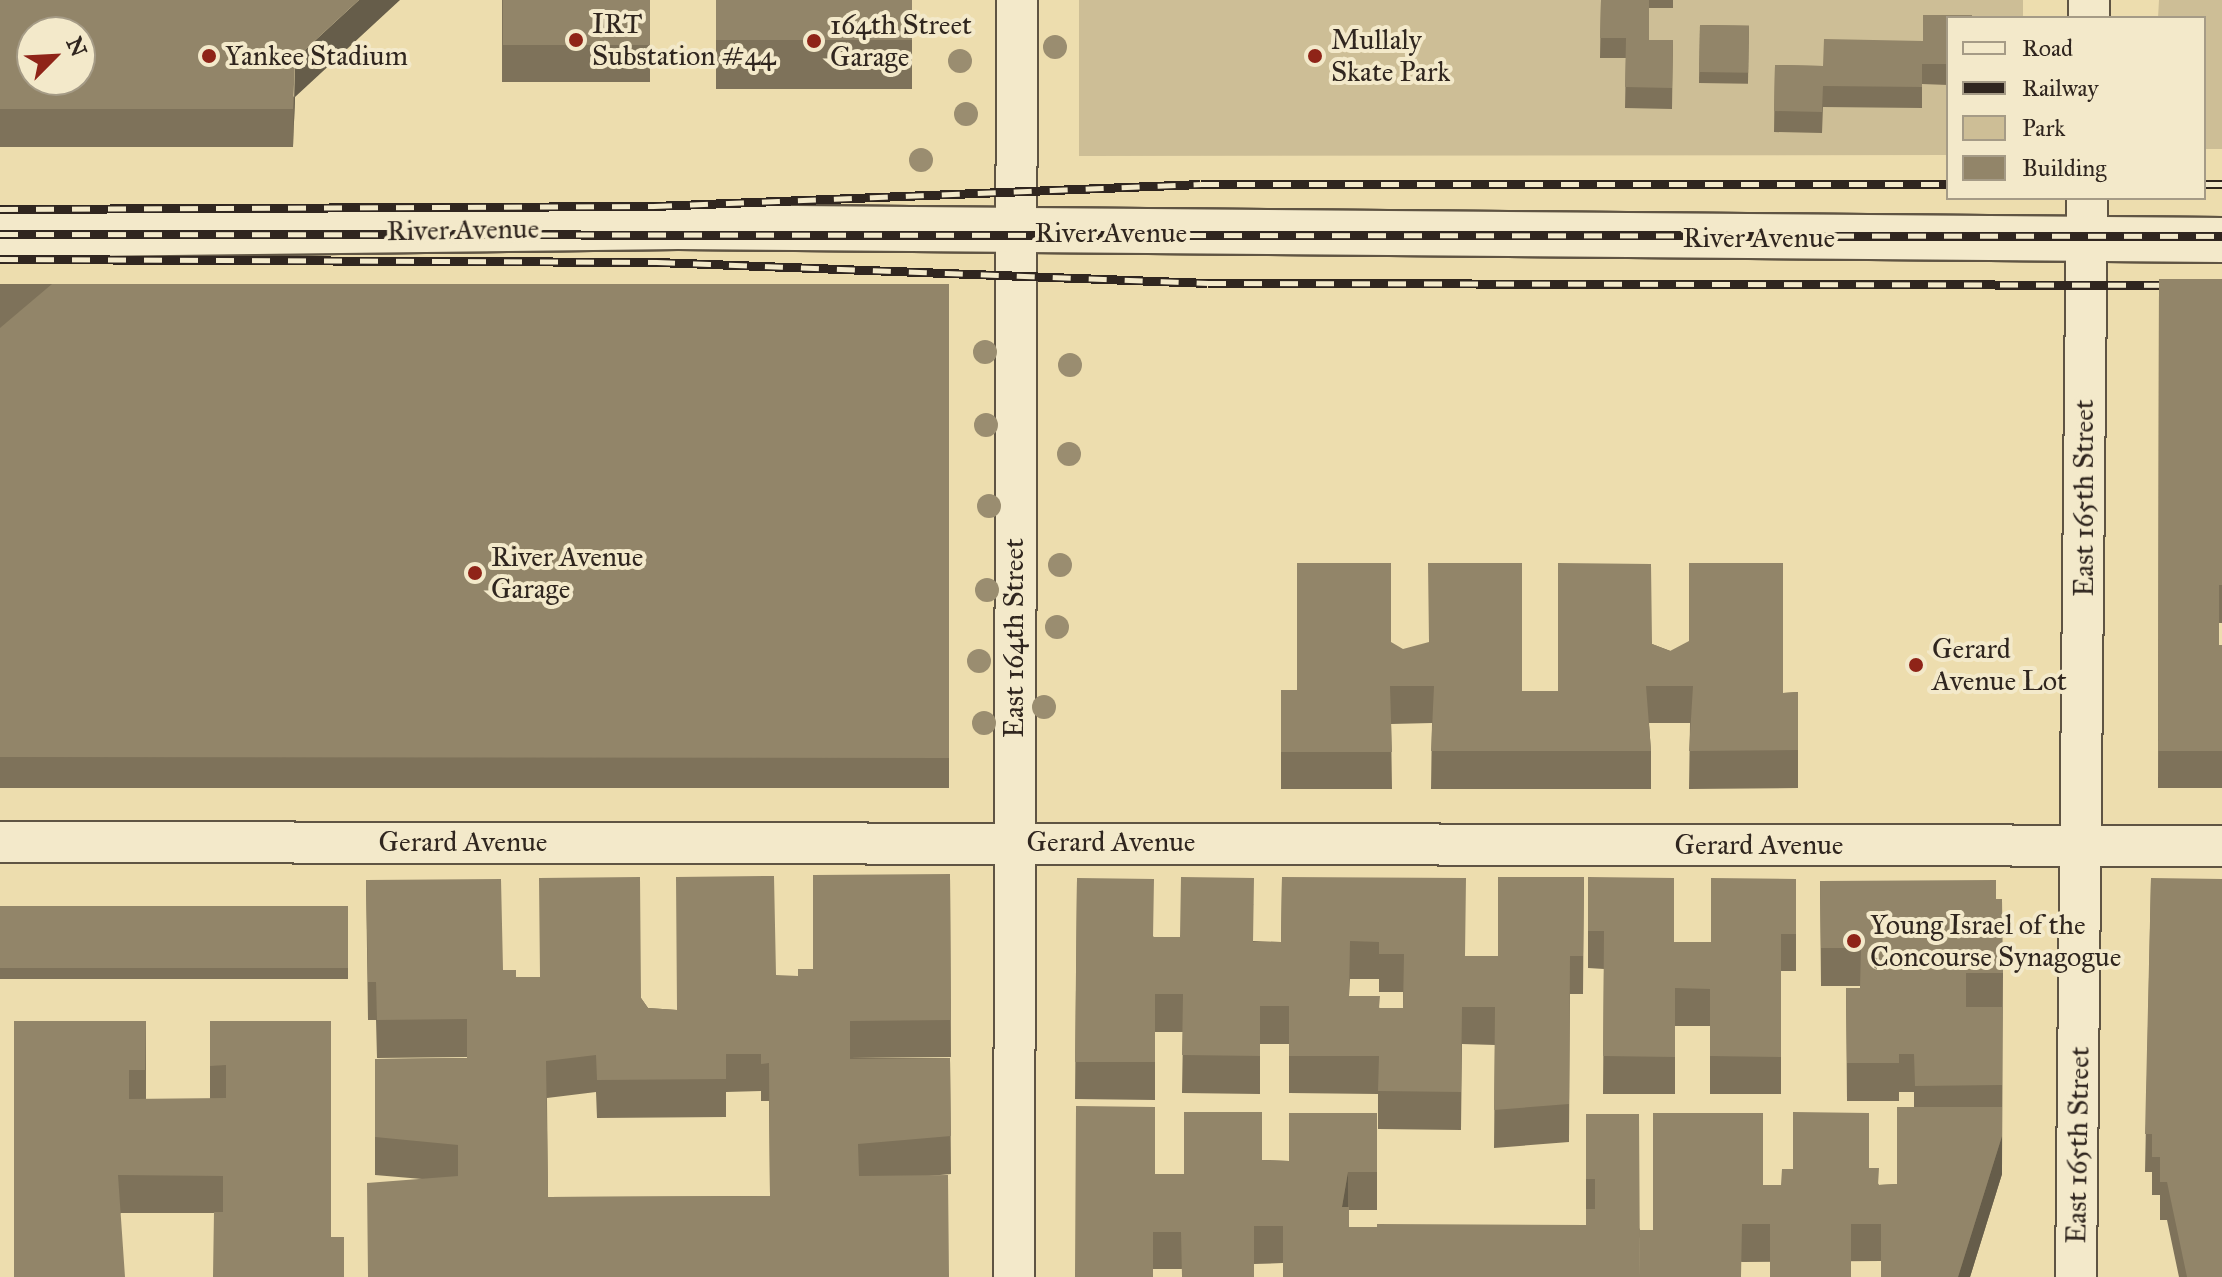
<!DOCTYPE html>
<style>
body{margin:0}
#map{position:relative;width:2222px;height:1277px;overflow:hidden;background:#edddae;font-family:"IM FELL Great Primer",serif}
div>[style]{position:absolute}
.green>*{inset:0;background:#cdbe96}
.roads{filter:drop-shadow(2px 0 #5f5443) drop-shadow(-2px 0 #5f5443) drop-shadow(0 2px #5f5443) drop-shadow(0 -2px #5f5443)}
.street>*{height:40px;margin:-20px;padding:0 20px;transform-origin:20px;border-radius:20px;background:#f3e9ca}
.secondary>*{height:44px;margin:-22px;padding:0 22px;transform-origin:22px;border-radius:22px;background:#f3e9ca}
.rail>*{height:9px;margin-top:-4.5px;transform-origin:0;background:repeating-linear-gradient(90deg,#f3e9ca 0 18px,#30261f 0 36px);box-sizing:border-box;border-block:2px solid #30261f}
.trees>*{width:24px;height:24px;margin:-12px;border-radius:50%;background:#9a8d70}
.wall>*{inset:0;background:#7e725a;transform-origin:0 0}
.shaded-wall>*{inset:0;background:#665d4a}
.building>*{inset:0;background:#928569;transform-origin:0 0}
.dots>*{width:22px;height:22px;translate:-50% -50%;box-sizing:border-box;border:4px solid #f3e9ca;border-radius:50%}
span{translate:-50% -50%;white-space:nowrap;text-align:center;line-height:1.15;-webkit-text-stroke:8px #f3e9ca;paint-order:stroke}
.poi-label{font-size:28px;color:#30261f}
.left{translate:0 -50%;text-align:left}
.street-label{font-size:28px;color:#30261f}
.legend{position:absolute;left:1946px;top:16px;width:260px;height:184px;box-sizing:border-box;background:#f3e9ca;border:2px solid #a59b86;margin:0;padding:10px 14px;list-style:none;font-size:24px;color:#30261f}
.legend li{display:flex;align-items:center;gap:16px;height:40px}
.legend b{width:40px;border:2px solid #a59b86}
.north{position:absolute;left:16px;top:16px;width:80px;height:80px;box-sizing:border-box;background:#f3e9ca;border:2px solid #a59b86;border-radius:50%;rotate:66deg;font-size:22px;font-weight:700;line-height:32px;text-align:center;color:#30261f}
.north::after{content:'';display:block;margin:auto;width:28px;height:36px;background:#8f2418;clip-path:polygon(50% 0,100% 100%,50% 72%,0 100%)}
</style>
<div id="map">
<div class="green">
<i style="clip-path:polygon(1079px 0,2023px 0,2023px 18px,1948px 18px,1948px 155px,1079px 156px)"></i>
<i style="clip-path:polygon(2159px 0,2222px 0,2222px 149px,2204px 149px,2204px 18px,2158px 18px)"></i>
</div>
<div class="roads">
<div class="street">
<i style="left:2089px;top:18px;width:18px;rotate:-90deg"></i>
<i style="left:0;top:842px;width:2222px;rotate:0.1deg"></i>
<i style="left:1014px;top:1277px;width:1277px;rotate:-89.87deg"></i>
<i style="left:2076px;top:1277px;width:1079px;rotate:-89.42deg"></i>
</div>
<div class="secondary">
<i style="left:0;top:235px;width:678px;rotate:-0.68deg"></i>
<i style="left:678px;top:227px;width:1544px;rotate:0.48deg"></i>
</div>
</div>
<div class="rail">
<i style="left:2204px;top:184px;width:18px"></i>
<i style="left:0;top:209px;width:654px;rotate:-0.26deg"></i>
<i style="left:654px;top:206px;width:547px;rotate:-2.3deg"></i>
<i style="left:1201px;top:184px;width:747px"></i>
<i style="left:0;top:234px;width:2222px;rotate:0.05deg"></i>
<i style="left:0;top:259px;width:657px;rotate:0.26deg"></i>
<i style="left:657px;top:262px;width:551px;rotate:2.18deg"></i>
<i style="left:1208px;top:283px;width:1014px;rotate:0.11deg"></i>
</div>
<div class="trees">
<i style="left:1055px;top:47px"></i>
<i style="left:960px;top:61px"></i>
<i style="left:966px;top:114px"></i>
<i style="left:921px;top:160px"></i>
<i style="left:985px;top:352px"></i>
<i style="left:1070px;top:365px"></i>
<i style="left:986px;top:425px"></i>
<i style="left:1069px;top:454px"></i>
<i style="left:989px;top:506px"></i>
<i style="left:1060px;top:565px"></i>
<i style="left:987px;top:590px"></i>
<i style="left:1057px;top:627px"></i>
<i style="left:979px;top:661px"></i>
<i style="left:1044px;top:707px"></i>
<i style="left:984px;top:723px"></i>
</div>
<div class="wall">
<i style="clip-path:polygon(0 0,295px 97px,293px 147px,0 147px)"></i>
<i style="left:502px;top:0;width:148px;height:82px"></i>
<i style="left:716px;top:0;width:196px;height:89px"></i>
<i style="clip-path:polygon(1601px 0,1673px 0,1673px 8px,1649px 8px,1649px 40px,1673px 40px,1672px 109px,1625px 108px,1626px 58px,1600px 58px)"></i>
<i style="clip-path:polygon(1948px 18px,1948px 85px,1922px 84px,1922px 108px,1823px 107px,1822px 133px,1774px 132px,1775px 65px,1823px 66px,1923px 41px)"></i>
<i style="left:1700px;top:25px;width:49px;height:58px;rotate:1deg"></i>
<i style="clip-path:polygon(2159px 279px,2222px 279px,2222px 623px,2219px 623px,2219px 645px,2222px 645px,2222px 788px,2158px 788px)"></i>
<i style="left:949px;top:284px;width:504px;height:950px;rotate:90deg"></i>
<i style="clip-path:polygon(1652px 644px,1783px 693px,1798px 692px,1798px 788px,1689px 789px,1690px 723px,1649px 723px,1651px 751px,1651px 789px,1431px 789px,1432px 723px,1391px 724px,1392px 789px,1281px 789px,1281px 690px,1297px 690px,1403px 649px,1522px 691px,1558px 691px)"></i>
<i style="clip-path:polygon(evenodd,950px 874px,951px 1057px,850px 1058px,950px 1058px,951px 1174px,929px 1176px,949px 1277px,422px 1179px,375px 1175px,375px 1059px,467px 1058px,467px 1057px,377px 1058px,376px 1020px,368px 1020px,366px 880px,503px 970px,516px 977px,641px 998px,648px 1008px,677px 1010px,798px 976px,813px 969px,950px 874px,761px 1091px,761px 1101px,769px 1101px,770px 1196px,548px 1197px,547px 1098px,596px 1092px,597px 1118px,726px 1117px,726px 1092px,761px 1091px)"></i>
<i style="clip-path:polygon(evenodd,1282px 877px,1465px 956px,1498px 956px,1584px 877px,1583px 994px,1570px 994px,1569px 1142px,1494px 1148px,1495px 1045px,1462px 1044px,1461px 1130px,1378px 1129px,1378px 1094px,1289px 1093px,1289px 1044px,1260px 1044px,1260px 1094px,1182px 1093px,1183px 1032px,1155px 1032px,1155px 1100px,1075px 1099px,1077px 878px,1154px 937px,1281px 942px,1282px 877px,1350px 979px,1379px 979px,1379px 992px,1403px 992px,1403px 1008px,1380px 1008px,1349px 996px,1350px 979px)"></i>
<i style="clip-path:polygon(1588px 877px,1674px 942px,1711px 942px,1796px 879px,1796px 971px,1781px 971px,1781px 1094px,1710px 1094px,1710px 1026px,1675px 1026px,1675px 1094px,1603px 1094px,1604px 969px,1588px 968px)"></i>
<i style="clip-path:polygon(2151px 878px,2222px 1277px,2179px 1277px,2167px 1220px,2160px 1220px,2160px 1195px,2152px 1195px,2152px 1172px,2145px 1172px)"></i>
<i style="clip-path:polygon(1820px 881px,1996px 899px,2003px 973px,2002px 1174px,1970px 1277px,1881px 1277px,1881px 1261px,1742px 1262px,1586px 1225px,1586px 1114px,1640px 1230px,1653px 1230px,1763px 1185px,1781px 1185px,1869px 1168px,1879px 1185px,1897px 1184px,1914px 1107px,1914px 1092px,1899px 1092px,1899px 1101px,1847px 1101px,1846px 988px,1860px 988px,1860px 986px,1821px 986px)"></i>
<i style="left:0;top:906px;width:348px;height:73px"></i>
<i style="clip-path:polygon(146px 1021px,146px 1099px,210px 1099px,210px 1021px,331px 1237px,344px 1277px,214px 1213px,121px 1213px,14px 1277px)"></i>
<i style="clip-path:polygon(1377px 1113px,1377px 1210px,1349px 1210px,1283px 1263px,1254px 1264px,1181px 1269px,1153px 1269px,1075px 1277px,1155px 1174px,1184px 1174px,1262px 1160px,1289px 1161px)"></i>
</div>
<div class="shaded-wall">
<i style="clip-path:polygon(359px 0,400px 0,295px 97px,293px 147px,295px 59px)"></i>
<i style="clip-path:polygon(2002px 1136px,2002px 1174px,1970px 1277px,1958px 1277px)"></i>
<i style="clip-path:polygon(1348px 1172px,1348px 1210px,1342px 1207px)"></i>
</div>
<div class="building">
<i style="clip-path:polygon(evenodd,0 0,359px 0,295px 59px,293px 109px,0 109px,0 0,32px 32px,80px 32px,80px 80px,32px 80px,32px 32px)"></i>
<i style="left:503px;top:0;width:147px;height:45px"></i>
<i style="left:716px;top:0;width:196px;height:40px"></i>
<i style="clip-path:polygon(1601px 0,1649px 0,1649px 40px,1673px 40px,1672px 88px,1625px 87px,1626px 38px,1600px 38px)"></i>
<i style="clip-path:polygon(1923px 15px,1972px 15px,1972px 18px,1948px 18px,1948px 64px,1922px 64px,1922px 87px,1823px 86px,1822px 112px,1774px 111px,1775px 65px,1823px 66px,1824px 39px,1923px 41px)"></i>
<i style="left:1700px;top:25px;width:49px;height:47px;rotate:1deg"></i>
<i style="clip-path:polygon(2159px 279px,2222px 279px,2222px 585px,2219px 585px,2219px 645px,2222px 645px,2222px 751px,2158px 751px)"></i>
<i style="clip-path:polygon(52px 284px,949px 284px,949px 758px,0 757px,0 328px)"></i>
<i style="clip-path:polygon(1297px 563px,1391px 563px,1391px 642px,1403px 649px,1429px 642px,1428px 563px,1522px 563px,1522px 691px,1558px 691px,1558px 563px,1651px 564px,1652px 644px,1670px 651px,1689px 641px,1689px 563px,1783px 563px,1783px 693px,1798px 692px,1798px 750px,1689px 751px,1693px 686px,1646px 686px,1651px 751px,1431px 751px,1434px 686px,1390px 686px,1392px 752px,1281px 752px,1281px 690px,1297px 690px)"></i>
<i style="clip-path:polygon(evenodd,950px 874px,951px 1020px,850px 1021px,850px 1059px,950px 1058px,951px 1136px,858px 1144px,859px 1176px,948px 1175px,949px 1277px,368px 1277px,367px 1183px,458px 1176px,458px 1145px,375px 1137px,375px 1059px,467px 1058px,467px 1019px,377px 1020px,376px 982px,368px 982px,366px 880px,501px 879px,503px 970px,516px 970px,516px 977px,540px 977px,539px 878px,640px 877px,641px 998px,648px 1008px,677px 1010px,676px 877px,774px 876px,776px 975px,798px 976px,798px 969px,813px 969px,813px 875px,950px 874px,726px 1054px,761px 1054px,761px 1064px,769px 1063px,770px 1196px,548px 1197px,546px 1061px,596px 1055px,597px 1080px,726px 1079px,726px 1054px)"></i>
<i style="clip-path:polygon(evenodd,1181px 877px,1254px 878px,1253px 942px,1281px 942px,1282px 877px,1466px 878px,1465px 956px,1498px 956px,1498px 877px,1584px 877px,1583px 956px,1570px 956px,1569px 1104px,1494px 1110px,1495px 1007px,1462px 1007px,1461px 1092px,1378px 1091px,1379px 1056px,1289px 1056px,1289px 1006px,1260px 1006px,1260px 1056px,1182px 1055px,1183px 994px,1155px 994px,1155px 1062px,1075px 1062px,1077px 878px,1154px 879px,1153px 937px,1180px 937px,1181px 877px,1350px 941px,1379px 942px,1379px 954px,1404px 954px,1403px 1008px,1379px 1008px,1380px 996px,1349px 996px,1350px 941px)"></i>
<i style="clip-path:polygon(1588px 877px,1674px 878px,1674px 942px,1711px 942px,1711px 878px,1796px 879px,1796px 934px,1781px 934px,1781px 1057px,1710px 1056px,1710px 989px,1675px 988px,1675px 1057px,1603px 1056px,1604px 931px,1588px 931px)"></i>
<i style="clip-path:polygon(2151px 878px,2222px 879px,2222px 1277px,2187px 1277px,2167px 1182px,2160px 1182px,2160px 1157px,2152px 1157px,2152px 1134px,2145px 1134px)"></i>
<i style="clip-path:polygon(1996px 880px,1996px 899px,2002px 899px,2003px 973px,1966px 973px,1966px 1007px,2002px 1007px,2002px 1085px,1915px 1086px,1914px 1054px,1899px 1054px,1899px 1063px,1847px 1063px,1846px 988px,1860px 988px,1861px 948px,1821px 948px,1820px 881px)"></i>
<i style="left:0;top:906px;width:348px;height:62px"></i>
<i style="clip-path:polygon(14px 1021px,146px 1021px,145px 1070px,129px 1070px,129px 1099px,226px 1098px,226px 1065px,210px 1066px,210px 1021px,331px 1021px,331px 1237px,344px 1237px,344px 1277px,213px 1277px,214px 1212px,223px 1212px,223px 1176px,118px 1175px,125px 1277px,14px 1277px)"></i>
<i style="clip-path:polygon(1076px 1106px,1155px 1107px,1155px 1174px,1184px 1174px,1184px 1112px,1262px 1112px,1262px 1160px,1289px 1161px,1289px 1113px,1377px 1113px,1377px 1172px,1348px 1172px,1342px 1207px,1349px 1207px,1349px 1227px,1377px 1227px,1377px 1277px,1283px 1277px,1283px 1226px,1254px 1226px,1254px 1277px,1182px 1277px,1181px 1232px,1153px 1232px,1153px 1277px,1075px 1277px)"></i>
<i style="clip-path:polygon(1897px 1107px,2002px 1107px,2002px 1136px,1958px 1277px,1881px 1277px,1881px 1224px,1851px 1224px,1851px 1277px,1770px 1277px,1770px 1224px,1742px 1224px,1741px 1277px,1640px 1277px,1639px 1230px,1653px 1230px,1653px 1113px,1763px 1113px,1763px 1185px,1781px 1185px,1782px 1169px,1793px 1169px,1793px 1112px,1869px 1113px,1869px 1168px,1879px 1168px,1878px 1185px,1897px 1184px)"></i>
<i style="clip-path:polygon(1586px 1114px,1639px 1114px,1640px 1277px,1377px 1277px,1377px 1224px,1586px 1225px,1586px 1209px,1595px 1209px,1595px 1179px,1586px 1179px)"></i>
</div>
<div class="dots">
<i style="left:576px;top:40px;background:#8f2418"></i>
<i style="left:814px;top:41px;background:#8f2418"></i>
<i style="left:209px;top:56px;background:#8f2418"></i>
<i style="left:1315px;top:56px;background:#8f2418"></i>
<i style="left:475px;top:573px;background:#8f2418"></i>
<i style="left:1916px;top:665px;background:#8f2418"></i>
<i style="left:1854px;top:941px;background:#8f2418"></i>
</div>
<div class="poi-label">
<span class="left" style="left:592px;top:40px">IRT<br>Substation #44</span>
<span class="left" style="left:830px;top:41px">164th Street<br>Garage</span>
<span class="left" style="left:1331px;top:56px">Mullaly<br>Skate Park</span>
<span class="left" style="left:225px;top:56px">Yankee Stadium</span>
<span class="left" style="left:491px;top:573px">River Avenue<br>Garage</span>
<span class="left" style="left:1932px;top:665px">Gerard<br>Avenue Lot</span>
<span class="left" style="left:1870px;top:941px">Young Israel of the<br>Concourse Synagogue</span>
</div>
<div class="street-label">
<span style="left:463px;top:230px;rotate:-1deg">River Avenue</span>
<span style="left:1111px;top:233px">River Avenue</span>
<span style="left:1759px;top:238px">River Avenue</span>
<span style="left:2084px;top:498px;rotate:-90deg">East 165th Street</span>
<span style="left:1014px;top:638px;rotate:-90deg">East 164th Street</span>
<span style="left:463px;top:842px">Gerard Avenue</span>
<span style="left:1111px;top:842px">Gerard Avenue</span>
<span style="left:1759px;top:845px">Gerard Avenue</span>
<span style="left:2078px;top:1145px;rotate:-89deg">East 165th Street</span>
</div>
<ul class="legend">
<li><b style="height:10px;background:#f3e9ca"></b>Road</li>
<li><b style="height:10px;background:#30261f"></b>Railway</li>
<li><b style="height:22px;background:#cdbe96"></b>Park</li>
<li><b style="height:22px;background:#928569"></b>Building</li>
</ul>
<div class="north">N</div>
</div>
